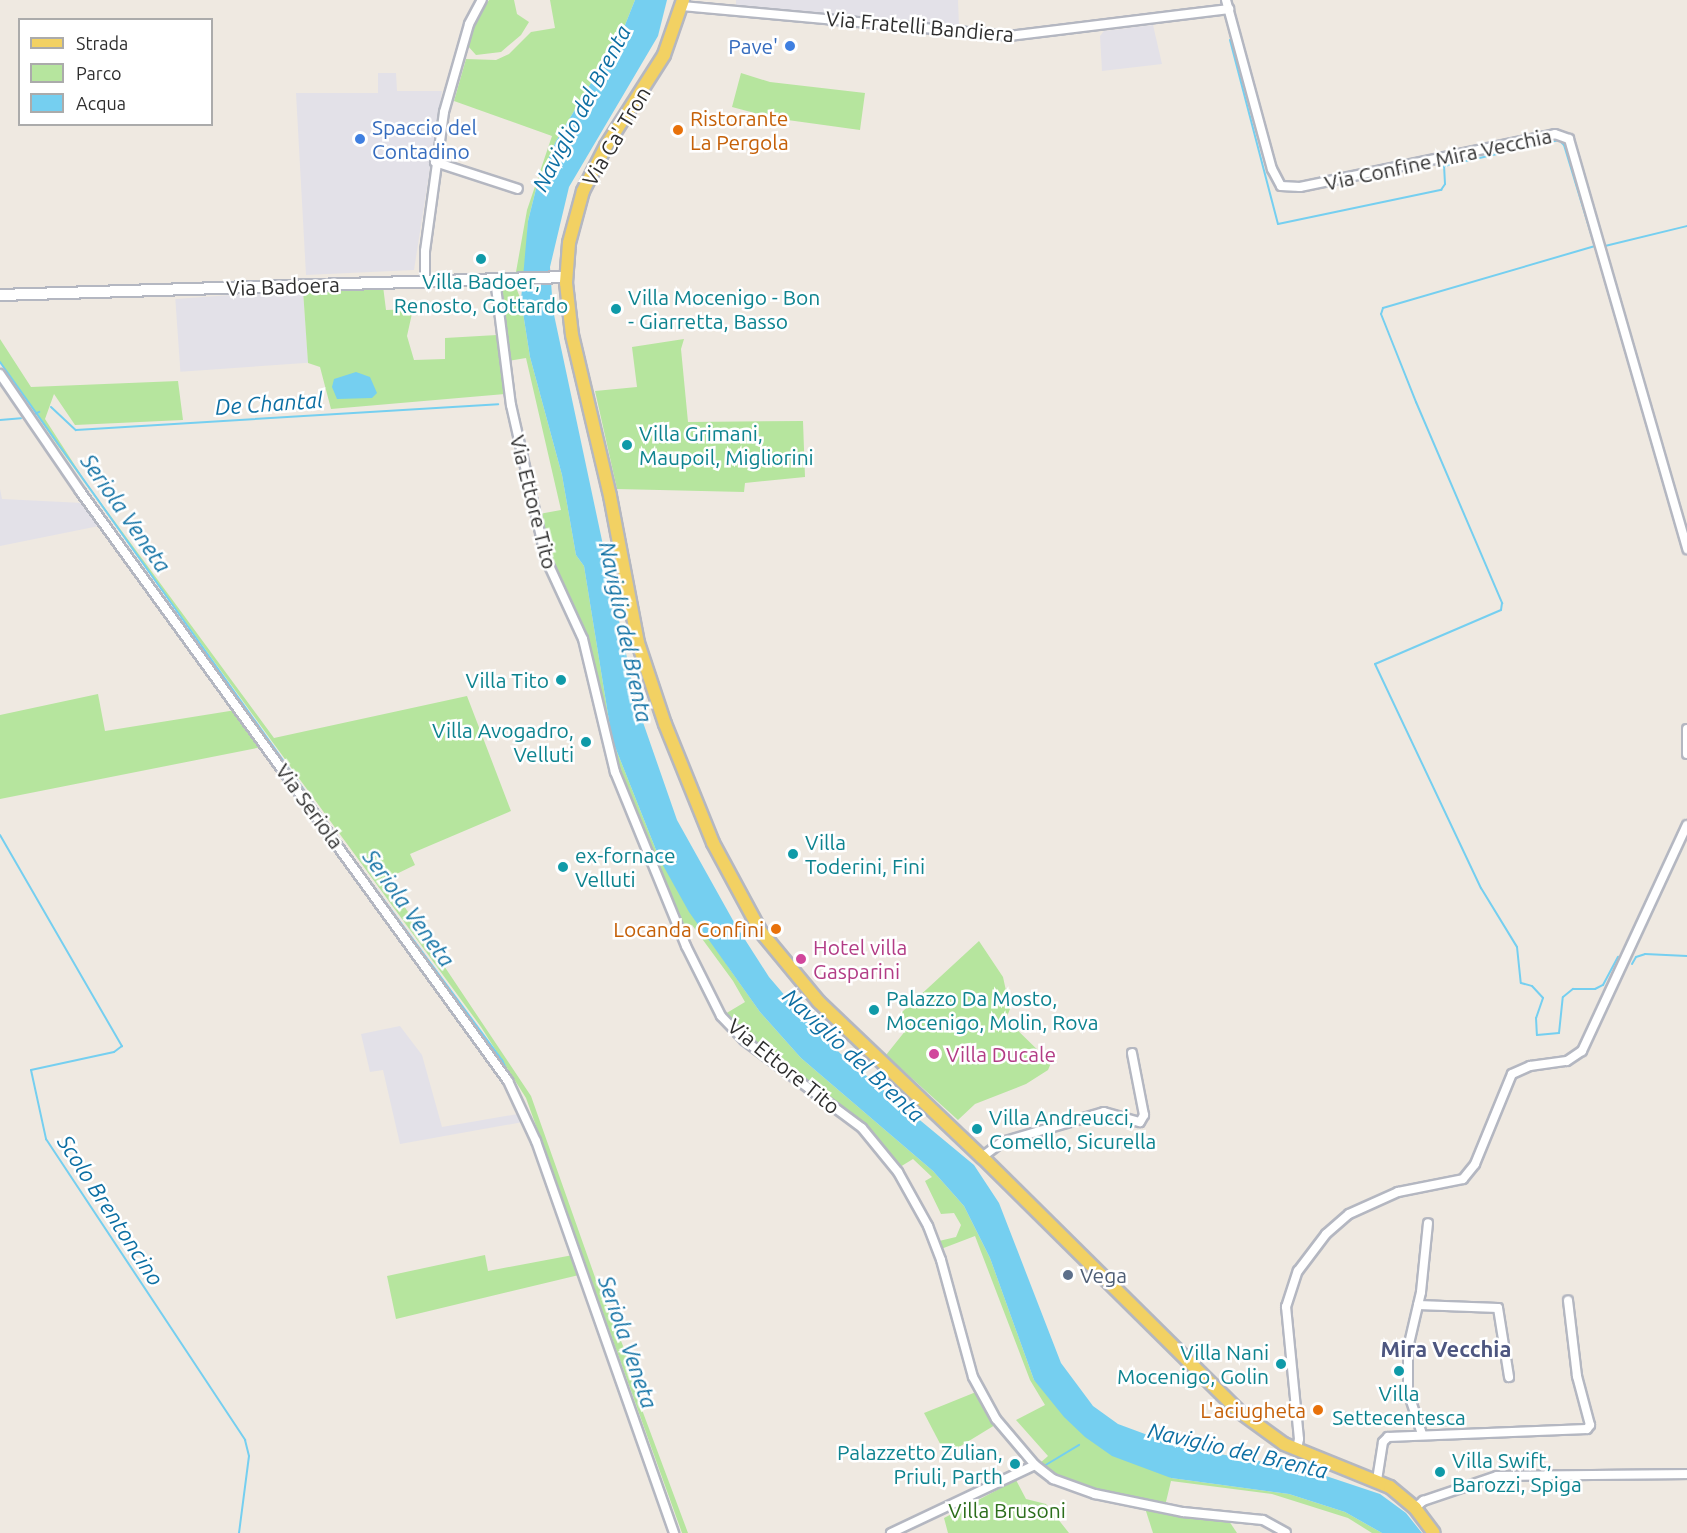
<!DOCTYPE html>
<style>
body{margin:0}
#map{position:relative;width:1687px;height:1533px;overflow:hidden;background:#efe9e1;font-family:Ubuntu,sans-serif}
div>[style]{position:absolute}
.industrial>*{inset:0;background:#e3e1e8;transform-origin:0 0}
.green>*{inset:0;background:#b6e59e}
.water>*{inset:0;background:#75cff0}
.stream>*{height:2px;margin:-1px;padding:0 1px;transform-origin:1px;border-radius:1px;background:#75cff0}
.roads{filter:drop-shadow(2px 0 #b4b7c1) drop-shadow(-2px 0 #b4b7c1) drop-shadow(0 2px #b4b7c1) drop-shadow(0 -2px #b4b7c1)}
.minor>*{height:8px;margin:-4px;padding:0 4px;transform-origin:4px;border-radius:4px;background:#fff}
.secondary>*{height:10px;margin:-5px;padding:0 5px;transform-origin:5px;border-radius:5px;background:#fff}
.primary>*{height:12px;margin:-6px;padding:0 6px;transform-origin:6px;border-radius:6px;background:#f2d163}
.dots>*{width:16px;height:16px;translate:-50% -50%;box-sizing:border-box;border:3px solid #fff;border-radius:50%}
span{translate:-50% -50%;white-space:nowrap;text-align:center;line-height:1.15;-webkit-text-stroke:5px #fff;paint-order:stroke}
.street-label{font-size:21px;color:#2e2e2e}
.shop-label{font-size:21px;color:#366cbe}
.right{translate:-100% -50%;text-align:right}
.left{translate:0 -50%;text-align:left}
.food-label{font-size:21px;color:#c56008}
.culture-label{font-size:21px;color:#0d838f}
.hotel-label{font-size:21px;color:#b23c85}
.service-label{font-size:21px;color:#4e5e75}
.park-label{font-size:21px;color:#2c6e1b}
.water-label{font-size:22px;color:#0d6fa3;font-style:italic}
.neighbourhood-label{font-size:22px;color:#4d5680;font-weight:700}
.legend{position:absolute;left:18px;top:18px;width:195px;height:108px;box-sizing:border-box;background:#fff;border:2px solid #ababab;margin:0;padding:8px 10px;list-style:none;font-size:18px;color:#2e2e2e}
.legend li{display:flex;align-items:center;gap:12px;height:30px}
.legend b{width:30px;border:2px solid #ababab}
</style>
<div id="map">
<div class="industrial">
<i style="clip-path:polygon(736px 0,958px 0,959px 26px,736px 7px)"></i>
<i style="clip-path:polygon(1153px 25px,1162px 64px,1102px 71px,1100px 36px,1104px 31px)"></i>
<i style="clip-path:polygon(378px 73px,396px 73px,397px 91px,442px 91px,414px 270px,306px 275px,296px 93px,378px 93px)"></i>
<i style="left:303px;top:290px;width:73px;height:128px;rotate:86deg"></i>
<i style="clip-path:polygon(0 489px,2px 499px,83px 503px,99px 526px,0 546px)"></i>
<i style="clip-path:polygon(400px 1026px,422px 1055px,442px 1127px,518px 1114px,523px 1122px,400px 1144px,383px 1070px,370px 1072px,361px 1034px)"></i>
</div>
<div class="green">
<i style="clip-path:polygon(489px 0,514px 0,517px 14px,529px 22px,521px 35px,501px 52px,476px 55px,467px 45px,474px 21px)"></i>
<i style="clip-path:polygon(550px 0,635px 0,623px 30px,556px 141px,537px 185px,528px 221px,526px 272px,516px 272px,527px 210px,552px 136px,454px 101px,466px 59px,496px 60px,509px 54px,531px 32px,555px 28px)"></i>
<i style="clip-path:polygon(741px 73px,770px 82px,865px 93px,860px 130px,773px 118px,732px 107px)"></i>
<i style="clip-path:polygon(504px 285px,515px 285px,521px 300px,530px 357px,562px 475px,576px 555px,584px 566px,612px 739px,660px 860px,729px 968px,760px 1012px,801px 1058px,933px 1171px,964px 1206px,990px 1258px,1034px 1380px,1171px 1478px,1289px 1494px,1345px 1512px,1382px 1533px,1372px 1533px,1348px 1518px,1272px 1494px,1171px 1481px,1165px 1506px,1077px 1485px,1039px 1464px,1048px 1456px,1016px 1420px,1045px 1405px,1030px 1380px,975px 1236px,941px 1249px,939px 1241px,956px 1237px,961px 1225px,954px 1213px,941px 1214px,925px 1181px,932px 1177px,913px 1159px,900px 1167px,860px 1121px,745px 1036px,725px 1014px,745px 1002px,733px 981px,692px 925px,682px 929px,616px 764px,589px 643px,550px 559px,539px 514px,561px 510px,526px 358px,508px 361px,499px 292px)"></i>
<i style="clip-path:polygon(383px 286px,386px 310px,413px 309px,407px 336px,414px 360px,445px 359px,445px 338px,497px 335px,505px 394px,331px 409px,320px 367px,308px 363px,303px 290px)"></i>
<i style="clip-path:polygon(0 339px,31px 387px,178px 381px,183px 420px,75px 425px,54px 394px,45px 419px,85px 481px,274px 738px,467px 696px,511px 811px,410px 854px,415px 865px,386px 879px,531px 1096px,596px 1280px,637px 1380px,632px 1383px,688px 1533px,682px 1533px,526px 1098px,481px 1027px,271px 740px,58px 446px,4px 368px,0 362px)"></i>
<i style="clip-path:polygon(684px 339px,681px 349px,688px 422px,803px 421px,805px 477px,745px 483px,744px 492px,617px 489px,595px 391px,637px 387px,632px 347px)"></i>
<i style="clip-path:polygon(98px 694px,105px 731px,236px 710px,262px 747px,0 799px,0 715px)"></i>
<i style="clip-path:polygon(979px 941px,1003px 977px,1010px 1009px,1006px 1019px,1051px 1063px,1048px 1070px,1026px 1084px,975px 1104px,958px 1120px,886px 1055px,906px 1030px,902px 1012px)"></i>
<i style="clip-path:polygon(485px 1255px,488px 1271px,573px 1255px,579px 1275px,396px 1319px,387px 1276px)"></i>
<i style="clip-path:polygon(976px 1392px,995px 1425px,946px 1455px,924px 1413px)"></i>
<i style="clip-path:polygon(1016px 1480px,1026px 1499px,1046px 1504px,1069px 1533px,948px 1533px,944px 1518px)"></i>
<i style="clip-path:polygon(1145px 1508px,1227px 1518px,1237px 1533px,1153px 1533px)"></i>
</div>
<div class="water">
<i style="clip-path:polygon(635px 0,667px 0,658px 36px,569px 187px,550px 267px,553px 310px,637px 705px,677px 820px,735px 924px,769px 977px,805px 1019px,845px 1058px,974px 1165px,999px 1203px,1061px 1363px,1093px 1406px,1118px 1424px,1180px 1447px,1305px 1469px,1380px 1494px,1406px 1513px,1422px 1533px,1382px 1533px,1345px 1512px,1289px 1494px,1171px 1478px,1112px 1456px,1085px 1437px,1064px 1417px,1034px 1380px,990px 1258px,964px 1206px,933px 1171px,801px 1058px,760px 1012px,689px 912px,660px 860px,612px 739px,584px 566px,576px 555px,562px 475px,530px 357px,521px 300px,528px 221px,537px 185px,556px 141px,623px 30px)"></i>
<i style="clip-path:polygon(356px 372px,370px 377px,377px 393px,372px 398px,337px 399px,332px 387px,334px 379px)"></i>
</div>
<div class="stream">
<i style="left:1230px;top:40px;width:190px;rotate:75.4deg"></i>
<i style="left:1278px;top:224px;width:167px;rotate:-11.8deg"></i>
<i style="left:1441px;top:190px;width:7px;rotate:-56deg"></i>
<i style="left:1445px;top:184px;width:18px;rotate:-93deg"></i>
<i style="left:1444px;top:166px;width:118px;rotate:-12.7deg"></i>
<i style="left:1559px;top:140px;width:7px;rotate:45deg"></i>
<i style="left:1564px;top:145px;width:103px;rotate:73.1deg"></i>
<i style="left:1595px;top:246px;width:221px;rotate:163.7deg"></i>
<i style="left:1383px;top:308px;width:6px;rotate:108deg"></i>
<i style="left:1381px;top:314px;width:95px;rotate:68.3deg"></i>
<i style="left:1416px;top:402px;width:219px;rotate:66.8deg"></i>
<i style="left:1502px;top:603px;width:7px;rotate:98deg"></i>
<i style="left:1501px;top:610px;width:137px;rotate:156.8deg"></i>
<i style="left:1375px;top:664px;width:248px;rotate:64.7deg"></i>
<i style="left:1481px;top:888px;width:69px;rotate:58.6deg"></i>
<i style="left:1517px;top:947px;width:36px;rotate:84deg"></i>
<i style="left:1521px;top:983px;width:11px;rotate:15deg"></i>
<i style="left:1532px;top:986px;width:16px;rotate:47deg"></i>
<i style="left:1543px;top:998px;width:21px;rotate:109deg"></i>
<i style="left:1536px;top:1018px;width:17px;rotate:87deg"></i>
<i style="left:1537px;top:1035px;width:22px;rotate:-5deg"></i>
<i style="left:1559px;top:1033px;width:36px;rotate:-84deg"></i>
<i style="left:1563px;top:997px;width:13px;rotate:-39deg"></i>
<i style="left:1573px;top:989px;width:22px"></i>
<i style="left:1595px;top:989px;width:9px;rotate:-27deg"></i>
<i style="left:1603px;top:985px;width:32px;rotate:-62deg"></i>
<i style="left:1605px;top:246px;width:84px;rotate:-13.7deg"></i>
<i style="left:0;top:362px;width:580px;rotate:54.61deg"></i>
<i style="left:336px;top:835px;width:280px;rotate:53.6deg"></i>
<i style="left:502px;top:1060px;width:95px;rotate:64.5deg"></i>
<i style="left:543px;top:1146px;width:410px;rotate:70.6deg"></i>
<i style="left:51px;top:407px;width:34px;rotate:43deg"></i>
<i style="left:76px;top:430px;width:423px;rotate:-3.5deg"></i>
<i style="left:32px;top:415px;width:8px;rotate:-23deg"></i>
<i style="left:0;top:420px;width:21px;rotate:-5deg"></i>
<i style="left:0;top:835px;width:244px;rotate:60deg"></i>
<i style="left:122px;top:1046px;width:10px;rotate:143deg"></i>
<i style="left:114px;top:1052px;width:85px;rotate:167.8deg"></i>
<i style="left:31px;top:1070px;width:71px;rotate:77.7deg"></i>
<i style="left:46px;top:1139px;width:361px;rotate:56.5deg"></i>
<i style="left:245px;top:1440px;width:16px;rotate:76deg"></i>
<i style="left:249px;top:1456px;width:78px;rotate:97.4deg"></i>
<i style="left:1632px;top:964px;width:8px;rotate:-60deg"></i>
<i style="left:1636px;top:957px;width:9px;rotate:-18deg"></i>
<i style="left:1645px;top:954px;width:42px;rotate:2.7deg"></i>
<i style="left:1044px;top:1466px;width:41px;rotate:-31deg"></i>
</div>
<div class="roads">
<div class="minor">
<i style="left:1226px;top:0;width:175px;rotate:74.8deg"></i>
<i style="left:1272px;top:169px;width:19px;rotate:62deg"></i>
<i style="left:1281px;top:186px;width:19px;rotate:3deg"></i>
<i style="left:1300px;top:187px;width:260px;rotate:-11.7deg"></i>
<i style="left:1555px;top:134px;width:15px;rotate:20deg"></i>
<i style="left:1569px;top:139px;width:427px;rotate:73.9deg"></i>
<i style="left:682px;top:6px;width:328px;rotate:5.2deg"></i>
<i style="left:1009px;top:36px;width:222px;rotate:-7deg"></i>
<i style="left:435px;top:162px;width:87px;rotate:18deg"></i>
<i style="left:495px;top:279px;width:127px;rotate:82.8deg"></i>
<i style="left:511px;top:405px;width:158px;rotate:77.2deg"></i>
<i style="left:546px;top:559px;width:88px;rotate:65.2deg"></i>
<i style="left:583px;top:639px;width:137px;rotate:76.5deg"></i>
<i style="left:615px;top:772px;width:188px;rotate:67.8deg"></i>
<i style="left:686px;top:946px;width:78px;rotate:63.4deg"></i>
<i style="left:721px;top:1016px;width:33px;rotate:46deg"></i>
<i style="left:744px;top:1040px;width:147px;rotate:36.7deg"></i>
<i style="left:862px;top:1128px;width:57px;rotate:50.7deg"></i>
<i style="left:898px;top:1172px;width:62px;rotate:60.9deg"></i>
<i style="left:928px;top:1226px;width:36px;rotate:69deg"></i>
<i style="left:941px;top:1260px;width:121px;rotate:74.7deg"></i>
<i style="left:973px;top:1377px;width:48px;rotate:61.3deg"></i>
<i style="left:996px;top:1419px;width:60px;rotate:49.7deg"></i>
<i style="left:1035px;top:1465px;width:23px;rotate:38deg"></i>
<i style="left:1053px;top:1479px;width:45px;rotate:19.7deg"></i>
<i style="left:1095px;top:1494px;width:90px;rotate:11.6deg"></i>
<i style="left:1183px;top:1512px;width:80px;rotate:5.7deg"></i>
<i style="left:1263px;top:1520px;width:26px;rotate:29deg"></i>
<i style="left:425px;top:281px;width:30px;rotate:-90deg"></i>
<i style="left:425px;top:251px;width:140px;rotate:-82.2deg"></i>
<i style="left:444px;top:112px;width:91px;rotate:-74.1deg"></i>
<i style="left:469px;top:24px;width:27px;rotate:-62deg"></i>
<i style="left:0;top:374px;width:142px;rotate:55.6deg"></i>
<i style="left:80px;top:491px;width:729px;rotate:54.04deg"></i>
<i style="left:508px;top:1081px;width:66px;rotate:65deg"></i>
<i style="left:536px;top:1141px;width:416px;rotate:70.6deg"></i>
<i style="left:1687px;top:729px;width:25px;rotate:90deg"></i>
<i style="left:982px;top:1157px;width:25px;rotate:-37deg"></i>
<i style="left:1002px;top:1142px;width:106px;rotate:-16.4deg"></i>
<i style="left:1104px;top:1112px;width:37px;rotate:16deg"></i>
<i style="left:1140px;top:1122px;width:8px;rotate:-60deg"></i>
<i style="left:1144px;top:1115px;width:63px;rotate:-101deg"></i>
<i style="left:1418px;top:1305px;width:80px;rotate:2.1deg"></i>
<i style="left:1498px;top:1308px;width:70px;rotate:80.9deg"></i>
<i style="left:1422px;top:1434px;width:44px;rotate:-108.4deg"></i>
<i style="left:1408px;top:1392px;width:44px;rotate:-90deg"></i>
<i style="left:1408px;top:1348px;width:57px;rotate:-76.9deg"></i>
<i style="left:1421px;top:1292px;width:69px;rotate:-84.2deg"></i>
<i style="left:1297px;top:1450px;width:11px;rotate:-80deg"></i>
<i style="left:1299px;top:1439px;width:133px;rotate:-95.6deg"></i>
<i style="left:1286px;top:1307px;width:38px;rotate:-72deg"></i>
<i style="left:1298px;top:1271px;width:46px;rotate:-52.9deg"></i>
<i style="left:1326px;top:1234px;width:30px;rotate:-41deg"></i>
<i style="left:1349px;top:1214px;width:54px;rotate:-24.2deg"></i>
<i style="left:1398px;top:1192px;width:66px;rotate:-11.3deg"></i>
<i style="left:1463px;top:1179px;width:19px;rotate:-51deg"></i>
<i style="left:1475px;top:1164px;width:97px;rotate:-67.7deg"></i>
<i style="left:1512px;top:1074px;width:20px;rotate:-24deg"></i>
<i style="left:1530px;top:1066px;width:37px;rotate:-8deg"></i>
<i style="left:1567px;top:1061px;width:18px;rotate:-34deg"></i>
<i style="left:1582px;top:1051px;width:249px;rotate:-65.1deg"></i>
<i style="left:1377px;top:1480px;width:38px;rotate:-81deg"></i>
<i style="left:1383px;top:1442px;width:7px;rotate:-45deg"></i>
<i style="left:1388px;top:1437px;width:199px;rotate:-2.3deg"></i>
<i style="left:1587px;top:1429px;width:5px;rotate:-53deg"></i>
<i style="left:1590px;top:1425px;width:51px;rotate:-104.9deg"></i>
<i style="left:1577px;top:1376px;width:76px;rotate:-96.8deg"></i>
<i style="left:1415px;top:1508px;width:11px;rotate:-41deg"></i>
<i style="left:1423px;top:1501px;width:78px;rotate:-18.7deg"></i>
<i style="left:1497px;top:1476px;width:190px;rotate:-0.6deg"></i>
<i style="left:891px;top:1533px;width:159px;rotate:-25.3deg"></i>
</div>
<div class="secondary">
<i style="left:0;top:295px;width:566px;rotate:-1.82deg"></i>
</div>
<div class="primary">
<i style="left:683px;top:0;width:58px;rotate:109.1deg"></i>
<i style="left:664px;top:55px;width:108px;rotate:122.5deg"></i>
<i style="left:606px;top:146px;width:51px;rotate:117.1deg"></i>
<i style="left:583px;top:191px;width:54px;rotate:105.1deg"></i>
<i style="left:569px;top:243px;width:40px;rotate:94.3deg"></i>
<i style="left:566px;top:283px;width:52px;rotate:83.4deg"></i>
<i style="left:572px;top:335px;width:165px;rotate:76.7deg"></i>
<i style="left:610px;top:496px;width:150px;rotate:79.2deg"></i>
<i style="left:638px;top:643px;width:85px;rotate:71.6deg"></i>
<i style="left:665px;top:724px;width:128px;rotate:68deg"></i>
<i style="left:713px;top:843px;width:101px;rotate:61.7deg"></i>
<i style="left:761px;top:932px;width:91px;rotate:50.4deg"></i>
<i style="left:819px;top:1002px;width:225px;rotate:43.6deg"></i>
<i style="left:982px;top:1157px;width:363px;rotate:44.7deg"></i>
<i style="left:1240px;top:1412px;width:54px;rotate:36deg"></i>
<i style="left:1284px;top:1444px;width:114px;rotate:22.1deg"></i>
<i style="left:1390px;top:1487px;width:33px;rotate:40deg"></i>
<i style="left:1415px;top:1508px;width:31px;rotate:53deg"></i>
</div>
</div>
<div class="dots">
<i style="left:790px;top:46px;background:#3f7fe0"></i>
<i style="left:678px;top:130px;background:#e8710a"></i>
<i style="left:360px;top:139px;background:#3f7fe0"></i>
<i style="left:481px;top:259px;background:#0f9aa8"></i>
<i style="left:616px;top:309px;background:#0f9aa8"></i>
<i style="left:627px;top:445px;background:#0f9aa8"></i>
<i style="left:561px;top:680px;background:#0f9aa8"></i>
<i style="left:586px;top:742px;background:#0f9aa8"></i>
<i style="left:793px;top:854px;background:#0f9aa8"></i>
<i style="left:563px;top:867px;background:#0f9aa8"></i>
<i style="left:776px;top:929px;background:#e8710a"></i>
<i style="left:801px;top:959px;background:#d1479c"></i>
<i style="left:874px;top:1010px;background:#0f9aa8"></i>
<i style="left:934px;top:1054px;background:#d1479c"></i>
<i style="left:977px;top:1129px;background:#0f9aa8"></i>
<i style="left:1068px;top:1275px;background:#5c6f8a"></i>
<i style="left:1281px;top:1364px;background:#0f9aa8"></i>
<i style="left:1399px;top:1371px;background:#0f9aa8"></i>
<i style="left:1318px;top:1410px;background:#e8710a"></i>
<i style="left:1015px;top:1464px;background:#0f9aa8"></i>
<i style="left:1440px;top:1472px;background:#0f9aa8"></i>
</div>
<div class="street-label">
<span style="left:920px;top:26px;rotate:5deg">Via Fratelli Bandiera</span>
<span style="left:616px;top:136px;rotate:-59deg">Via Ca' Tron</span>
<span style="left:1438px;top:159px;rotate:-12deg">Via Confine Mira Vecchia</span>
<span style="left:283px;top:286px;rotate:-2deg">Via Badoera</span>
<span style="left:534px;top:502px;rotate:76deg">Via Ettore Tito</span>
<span style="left:310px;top:806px;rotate:54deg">Via Seriola</span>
<span style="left:784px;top:1066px;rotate:39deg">Via Ettore Tito</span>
</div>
<div class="shop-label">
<span class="right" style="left:778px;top:46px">Pave'</span>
<span class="left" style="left:372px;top:139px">Spaccio del<br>Contadino</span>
</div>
<div class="food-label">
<span class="left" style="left:690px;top:130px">Ristorante<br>La Pergola</span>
<span class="right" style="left:764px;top:929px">Locanda Confini</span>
<span class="right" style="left:1306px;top:1410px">L'aciugheta</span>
</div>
<div class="culture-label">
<span style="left:481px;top:293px">Villa Badoer,<br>Renosto, Gottardo</span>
<span class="left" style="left:628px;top:309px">Villa Mocenigo - Bon<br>- Giarretta, Basso</span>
<span class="left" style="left:639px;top:445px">Villa Grimani,<br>Maupoil, Migliorini</span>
<span class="right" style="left:549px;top:680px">Villa Tito</span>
<span class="right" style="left:574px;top:742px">Villa Avogadro,<br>Velluti</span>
<span class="left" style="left:805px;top:854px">Villa<br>Toderini, Fini</span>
<span class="left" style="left:575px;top:867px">ex-fornace<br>Velluti</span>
<span class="left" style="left:886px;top:1010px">Palazzo Da Mosto,<br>Mocenigo, Molin, Rova</span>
<span class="left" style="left:989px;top:1129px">Villa Andreucci,<br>Comello, Sicurella</span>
<span class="right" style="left:1269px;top:1364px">Villa Nani<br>Mocenigo, Golin</span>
<span style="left:1399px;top:1405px">Villa<br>Settecentesca</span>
<span class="right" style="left:1003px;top:1464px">Palazzetto Zulian,<br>Priuli, Parth</span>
<span class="left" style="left:1452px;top:1472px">Villa Swift,<br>Barozzi, Spiga</span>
</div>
<div class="hotel-label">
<span class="left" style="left:813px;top:959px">Hotel villa<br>Gasparini</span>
<span class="left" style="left:946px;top:1054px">Villa Ducale</span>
</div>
<div class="service-label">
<span class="left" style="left:1080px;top:1275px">Vega</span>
</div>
<div class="park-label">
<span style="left:1007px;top:1510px">Villa Brusoni</span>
</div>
<div class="water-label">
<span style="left:581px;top:108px;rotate:-62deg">Naviglio del Brenta</span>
<span style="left:269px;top:403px;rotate:-4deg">De Chantal</span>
<span style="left:126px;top:513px;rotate:55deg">Seriola Veneta</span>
<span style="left:626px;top:632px;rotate:78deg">Naviglio del Brenta</span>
<span style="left:409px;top:908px;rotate:54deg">Seriola Veneta</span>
<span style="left:854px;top:1055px;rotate:43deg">Naviglio del Brenta</span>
<span style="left:111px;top:1210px;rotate:57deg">Scolo Brentoncino</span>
<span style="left:628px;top:1342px;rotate:71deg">Seriola Veneta</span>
<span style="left:1238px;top:1450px;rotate:13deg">Naviglio del Brenta</span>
</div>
<div class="neighbourhood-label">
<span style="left:1446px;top:1349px">Mira Vecchia</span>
</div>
<ul class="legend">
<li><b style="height:8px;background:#f2d163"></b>Strada</li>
<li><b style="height:16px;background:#b6e59e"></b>Parco</li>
<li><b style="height:16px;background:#75cff0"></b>Acqua</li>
</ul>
</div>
